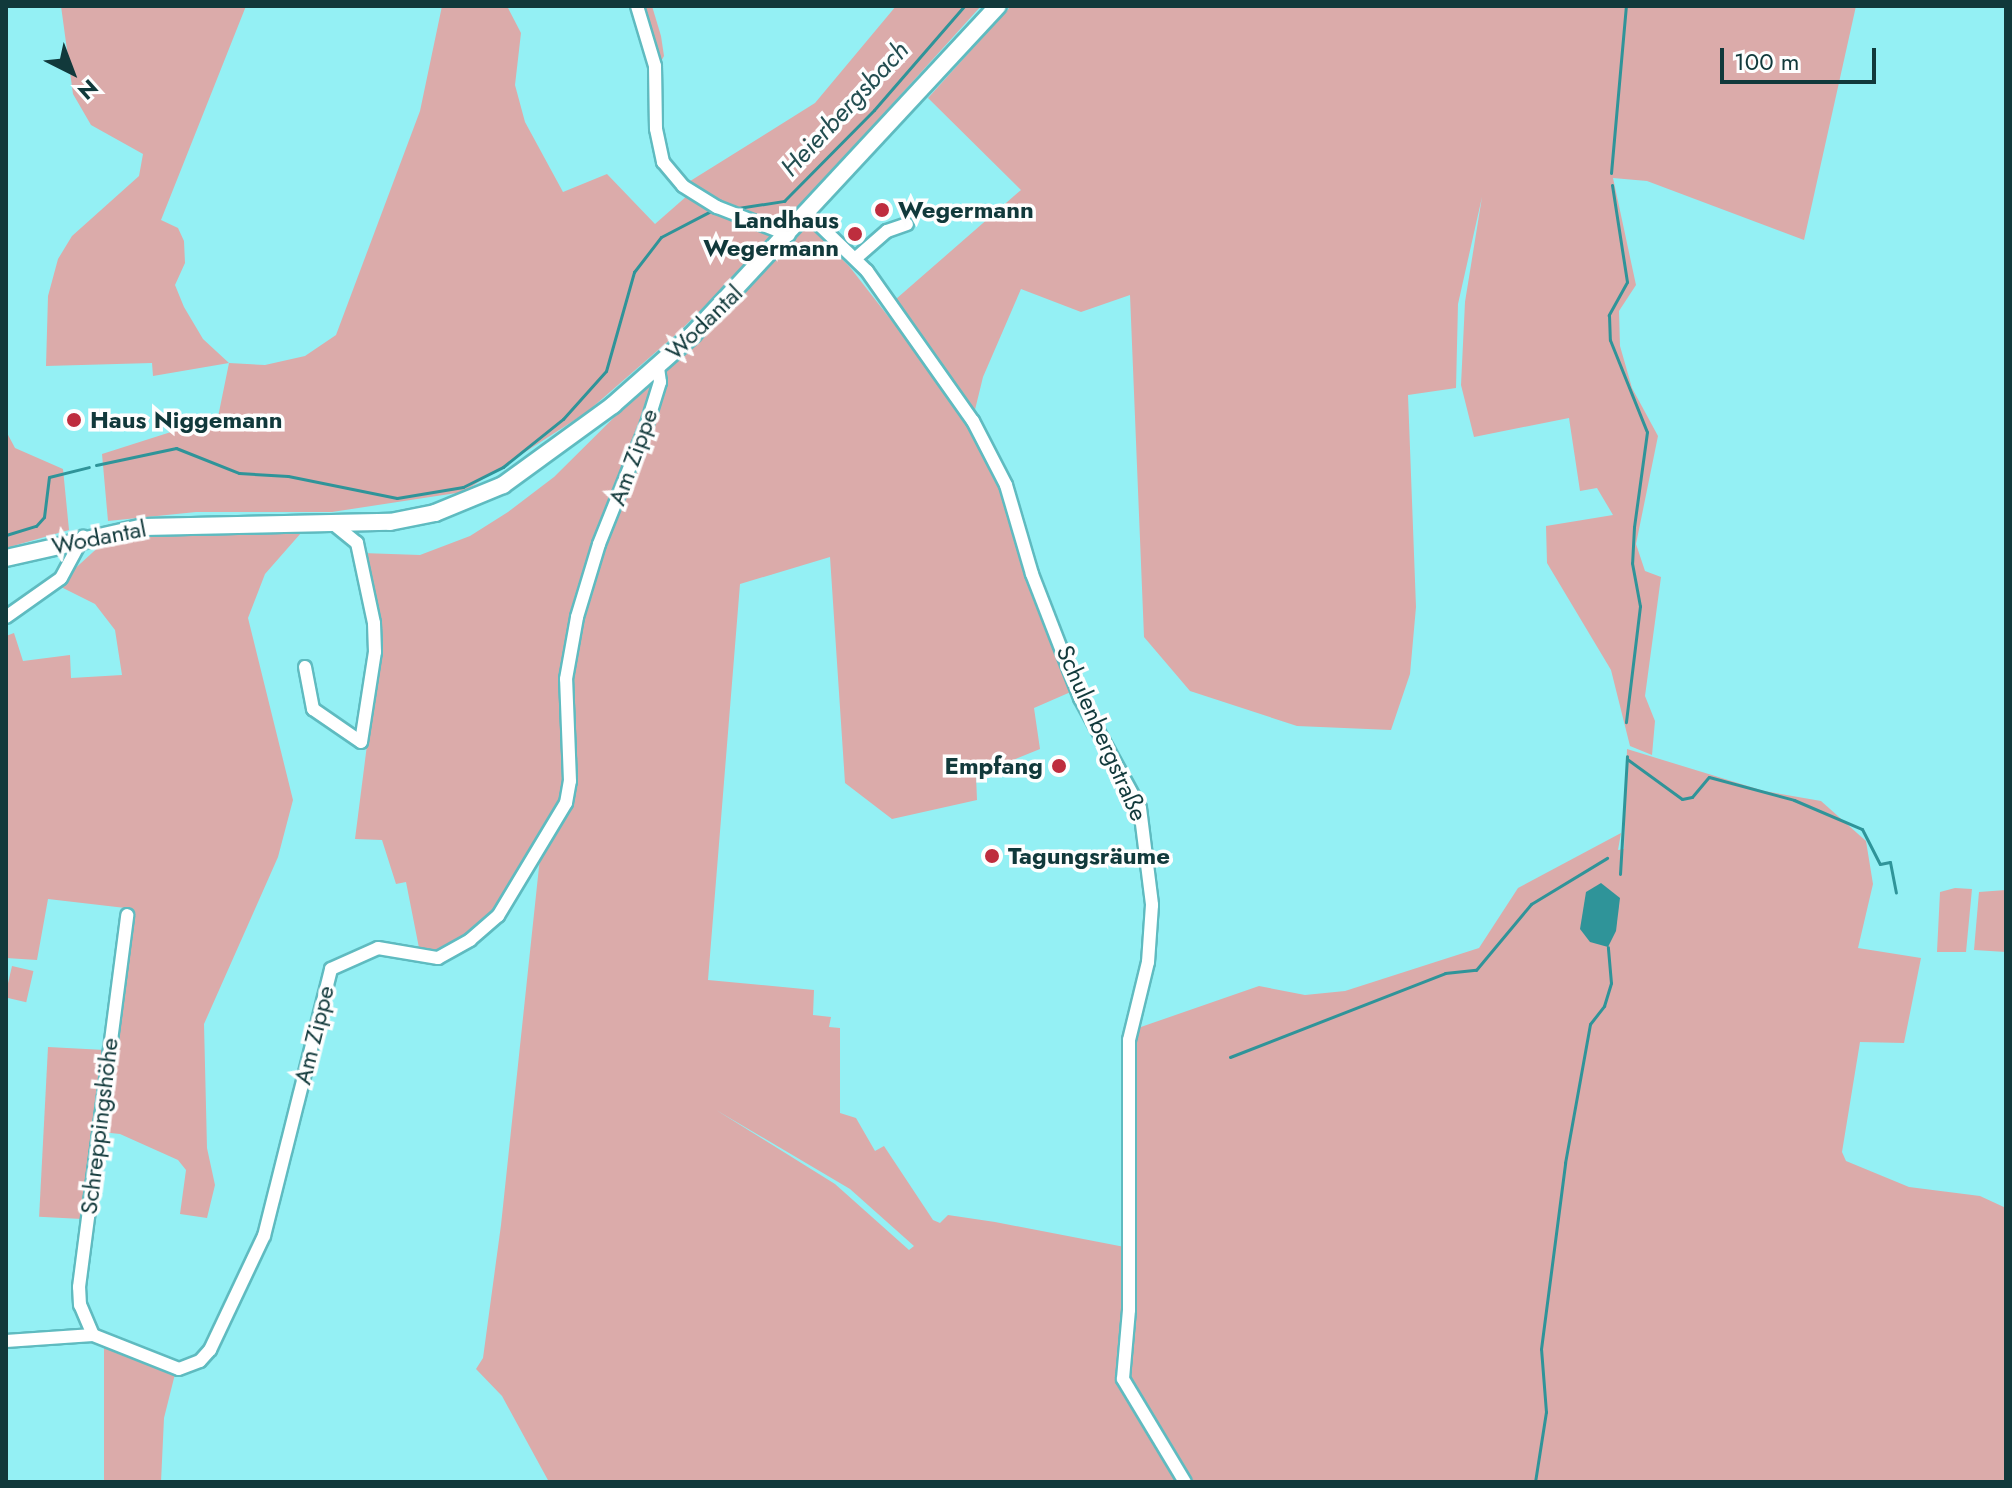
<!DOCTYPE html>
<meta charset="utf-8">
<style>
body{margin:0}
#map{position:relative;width:2012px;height:1488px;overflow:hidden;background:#94f0f4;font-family:Jost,sans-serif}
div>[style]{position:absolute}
.green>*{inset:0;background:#dbabaa;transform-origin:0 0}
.water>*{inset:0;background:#2f9499}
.stream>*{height:3px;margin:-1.5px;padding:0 1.5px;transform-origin:1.5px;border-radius:1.5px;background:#2f9499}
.roads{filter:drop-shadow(2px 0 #5fbbc0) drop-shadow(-2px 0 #5fbbc0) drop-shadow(0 2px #5fbbc0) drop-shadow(0 -2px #5fbbc0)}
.minor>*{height:12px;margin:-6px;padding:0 6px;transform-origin:6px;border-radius:6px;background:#fff}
.major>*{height:16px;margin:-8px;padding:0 8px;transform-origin:8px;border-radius:8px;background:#fff}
.dots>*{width:22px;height:22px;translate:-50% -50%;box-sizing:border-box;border:4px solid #fefefe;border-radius:50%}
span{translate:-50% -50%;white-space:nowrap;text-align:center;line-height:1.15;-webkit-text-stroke:7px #fefefe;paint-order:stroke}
.poi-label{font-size:24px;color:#11393b;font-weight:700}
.left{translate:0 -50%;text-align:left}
.right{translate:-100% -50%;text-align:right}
.street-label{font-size:24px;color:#11393b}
.water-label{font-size:26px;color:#234e51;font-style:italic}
.frame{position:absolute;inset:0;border:8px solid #11393b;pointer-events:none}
.north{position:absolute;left:32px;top:32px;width:80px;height:80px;-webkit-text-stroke:6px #fefefe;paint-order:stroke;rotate:138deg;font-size:22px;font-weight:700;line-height:32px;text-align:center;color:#11393b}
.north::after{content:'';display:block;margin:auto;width:28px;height:36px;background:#11393b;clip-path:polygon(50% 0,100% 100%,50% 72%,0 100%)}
.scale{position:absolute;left:1720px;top:48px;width:156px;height:36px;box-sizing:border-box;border:4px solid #11393b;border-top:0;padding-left:10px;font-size:24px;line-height:28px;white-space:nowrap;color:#11393b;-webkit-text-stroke:6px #fefefe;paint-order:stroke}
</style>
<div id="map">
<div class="green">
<i style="clip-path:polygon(61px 6px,246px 6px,161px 220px,178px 228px,184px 241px,185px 263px,175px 285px,184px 307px,203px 339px,229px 363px,265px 365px,305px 356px,336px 335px,420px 111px,442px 6px,507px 6px,521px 33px,515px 85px,525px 122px,563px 192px,607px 174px,655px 224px,688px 195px,772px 232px,773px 237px,680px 331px,587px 412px,463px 492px,332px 512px,196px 512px,108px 521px,102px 454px,218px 417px,229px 363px,153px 376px,152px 363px,46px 366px,48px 296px,58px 259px,72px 236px,139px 176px,143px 154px,91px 125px,73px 94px)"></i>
<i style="clip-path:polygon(640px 6px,652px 6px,661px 36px,664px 56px,658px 67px)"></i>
<i style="clip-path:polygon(896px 6px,981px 6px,783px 225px,744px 215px,687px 183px,815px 103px)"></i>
<i style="clip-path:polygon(1011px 6px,1856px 6px,1804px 240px,1647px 181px,1613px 178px,1636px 285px,1619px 311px,1620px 346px,1632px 388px,1658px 436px,1636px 544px,1645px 571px,1661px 577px,1645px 696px,1655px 721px,1652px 755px,1630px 746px,1611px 670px,1547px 563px,1546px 526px,1613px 515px,1597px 488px,1580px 491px,1569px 418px,1474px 437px,1461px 385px,1465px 302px,1482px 197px,1458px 304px,1456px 388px,1408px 395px,1416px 607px,1410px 674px,1391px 730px,1297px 726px,1190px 691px,1144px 637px,1130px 295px,1081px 312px,1021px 289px,983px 377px,973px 418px,896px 299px,1021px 190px,928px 98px)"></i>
<i style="clip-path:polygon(evenodd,808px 225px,849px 266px,972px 424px,992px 461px,1073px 691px,1034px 708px,1040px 749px,976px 775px,977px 800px,892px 819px,845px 783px,830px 557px,740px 584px,708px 980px,814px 990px,813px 1015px,831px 1017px,829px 1027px,840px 1028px,840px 1113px,856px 1118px,875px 1151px,884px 1146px,933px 1220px,940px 1223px,948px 1215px,995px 1222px,1135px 1249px,1131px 1063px,1138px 1028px,1259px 986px,1305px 995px,1345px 991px,1479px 948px,1518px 888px,1621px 833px,1618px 850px,1624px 849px,1627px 749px,1764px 791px,1821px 801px,1866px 841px,1873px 884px,1858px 948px,1921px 958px,1904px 1043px,1860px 1042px,1842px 1152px,1846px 1161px,1909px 1187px,1980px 1196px,2006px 1208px,2006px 1482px,549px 1482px,502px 1396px,476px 1369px,483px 1358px,501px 1225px,541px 848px,496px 914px,470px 937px,433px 956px,420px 953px,406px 882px,396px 884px,382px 840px,355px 839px,379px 651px,362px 553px,420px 555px,470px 536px,508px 512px,554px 477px,808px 225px,716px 1110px,850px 1189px,914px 1246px,909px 1250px,835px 1184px,716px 1110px)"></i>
<i style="clip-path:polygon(6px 431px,15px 448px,63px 469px,69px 530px,6px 548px)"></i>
<i style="clip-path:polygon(253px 530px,301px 533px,265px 574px,248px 618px,293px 800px,278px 857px,204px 1024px,207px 1148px,215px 1185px,207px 1218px,180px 1214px,186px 1170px,178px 1160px,120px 1134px,101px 1132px,134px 909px,48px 899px,37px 960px,6px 958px,6px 636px,14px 633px,23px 661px,70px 655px,71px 678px,122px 675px,115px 630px,95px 604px,57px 585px,104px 542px,171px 532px)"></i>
<i style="clip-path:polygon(1955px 888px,1972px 889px,1966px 952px,1937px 952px,1940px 892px)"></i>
<i style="clip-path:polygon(2006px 890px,2006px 952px,1974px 950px,1979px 892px)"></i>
<i style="left:12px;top:966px;width:22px;height:32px;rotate:13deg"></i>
<i style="left:48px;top:1047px;width:57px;height:170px;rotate:3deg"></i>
<i style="clip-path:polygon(104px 1345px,175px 1374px,164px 1418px,161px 1482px,104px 1482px)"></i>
</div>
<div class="water">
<i style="clip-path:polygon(1601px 883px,1620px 898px,1616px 931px,1608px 947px,1590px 942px,1580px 929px,1586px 892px)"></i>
</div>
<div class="stream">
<i style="left:1611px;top:173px;width:168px;rotate:-84.9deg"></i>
<i style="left:1612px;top:185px;width:98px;rotate:81.2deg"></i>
<i style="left:1627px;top:282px;width:38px;rotate:119deg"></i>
<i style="left:1609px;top:315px;width:25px;rotate:88deg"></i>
<i style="left:1610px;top:340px;width:99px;rotate:68.1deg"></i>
<i style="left:1647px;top:432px;width:96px;rotate:97.8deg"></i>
<i style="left:1634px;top:527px;width:36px;rotate:93deg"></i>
<i style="left:1632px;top:563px;width:44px;rotate:79.5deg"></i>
<i style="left:1640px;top:606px;width:117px;rotate:96.9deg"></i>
<i style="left:738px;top:208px;width:47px;rotate:-8.7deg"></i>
<i style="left:784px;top:201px;width:128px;rotate:-45.3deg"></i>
<i style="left:874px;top:110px;width:138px;rotate:-49.1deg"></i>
<i style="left:96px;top:465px;width:82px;rotate:-12deg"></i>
<i style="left:176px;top:448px;width:68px;rotate:21.6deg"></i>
<i style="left:239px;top:473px;width:49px;rotate:3.5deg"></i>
<i style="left:288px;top:476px;width:111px;rotate:11.4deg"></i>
<i style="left:397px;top:498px;width:67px;rotate:-9.5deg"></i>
<i style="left:463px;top:487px;width:45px;rotate:-26.6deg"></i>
<i style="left:503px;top:467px;width:77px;rotate:-38.7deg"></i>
<i style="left:563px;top:419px;width:64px;rotate:-48.1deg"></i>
<i style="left:606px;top:371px;width:103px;rotate:-74.2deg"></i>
<i style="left:634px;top:272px;width:44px;rotate:-52.4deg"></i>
<i style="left:661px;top:237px;width:56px;rotate:-27.5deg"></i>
<i style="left:6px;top:535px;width:31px;rotate:-17deg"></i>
<i style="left:36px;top:526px;width:12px;rotate:-48deg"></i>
<i style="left:44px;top:517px;width:40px;rotate:-82.9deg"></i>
<i style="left:49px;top:477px;width:41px;rotate:-14deg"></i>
<i style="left:1627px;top:759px;width:68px;rotate:36deg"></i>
<i style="left:1682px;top:799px;width:10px;rotate:-11deg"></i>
<i style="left:1692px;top:797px;width:26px;rotate:-50deg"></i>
<i style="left:1709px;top:777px;width:88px;rotate:15.1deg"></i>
<i style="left:1794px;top:800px;width:74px;rotate:23.1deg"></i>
<i style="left:1862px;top:829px;width:39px;rotate:63deg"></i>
<i style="left:1880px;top:864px;width:10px;rotate:-11deg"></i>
<i style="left:1890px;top:862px;width:31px;rotate:79deg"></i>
<i style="left:1620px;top:874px;width:118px;rotate:-86.6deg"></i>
<i style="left:1230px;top:1057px;width:231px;rotate:-21.3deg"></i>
<i style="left:1445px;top:973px;width:31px;rotate:-6deg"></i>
<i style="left:1476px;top:970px;width:86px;rotate:-50.2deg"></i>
<i style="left:1531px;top:904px;width:89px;rotate:-31.2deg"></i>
<i style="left:1535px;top:1482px;width:71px;rotate:-81.1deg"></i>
<i style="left:1546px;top:1412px;width:63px;rotate:-94.5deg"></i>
<i style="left:1541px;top:1349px;width:188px;rotate:-82.6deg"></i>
<i style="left:1565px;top:1163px;width:141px;rotate:-79.8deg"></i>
<i style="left:1590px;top:1024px;width:23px;rotate:-52deg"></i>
<i style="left:1604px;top:1006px;width:24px;rotate:-73deg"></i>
<i style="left:1611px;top:983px;width:36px;rotate:-95deg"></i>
</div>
<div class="roads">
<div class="minor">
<i style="left:637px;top:6px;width:63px;rotate:73.3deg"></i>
<i style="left:655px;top:66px;width:63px;rotate:89.1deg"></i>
<i style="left:656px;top:129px;width:34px;rotate:78deg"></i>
<i style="left:663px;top:162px;width:31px;rotate:50deg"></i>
<i style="left:683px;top:186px;width:40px;rotate:32deg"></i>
<i style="left:717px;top:207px;width:77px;rotate:21.3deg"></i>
<i style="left:808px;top:214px;width:82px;rotate:44deg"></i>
<i style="left:867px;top:271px;width:184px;rotate:54.8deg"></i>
<i style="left:973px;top:421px;width:72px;rotate:62.7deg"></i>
<i style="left:1006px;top:485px;width:93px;rotate:73.7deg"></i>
<i style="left:1032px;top:574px;width:133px;rotate:68.8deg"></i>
<i style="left:1080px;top:698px;width:125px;rotate:61.4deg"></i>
<i style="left:1140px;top:808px;width:98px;rotate:82.9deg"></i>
<i style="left:1152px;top:905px;width:57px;rotate:94deg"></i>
<i style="left:1148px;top:962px;width:80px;rotate:103.7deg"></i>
<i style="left:1129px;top:1040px;width:270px;rotate:90deg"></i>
<i style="left:1129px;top:1310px;width:69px;rotate:95deg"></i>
<i style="left:1123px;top:1379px;width:120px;rotate:59deg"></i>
<i style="left:856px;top:258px;width:41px;rotate:-41.1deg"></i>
<i style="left:887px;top:231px;width:21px;rotate:-19deg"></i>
<i style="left:6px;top:617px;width:67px;rotate:-35.3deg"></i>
<i style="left:61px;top:578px;width:47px;rotate:-61.8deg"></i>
<i style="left:305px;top:667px;width:43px;rotate:79.2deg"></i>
<i style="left:313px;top:709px;width:58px;rotate:34.5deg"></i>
<i style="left:361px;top:742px;width:91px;rotate:-81.2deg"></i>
<i style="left:375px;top:652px;width:29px;rotate:-92deg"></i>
<i style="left:374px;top:623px;width:82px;rotate:-102deg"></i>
<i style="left:357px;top:543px;width:27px;rotate:-141deg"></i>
<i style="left:93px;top:1335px;width:33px;rotate:-113deg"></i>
<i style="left:80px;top:1305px;width:18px;rotate:-93deg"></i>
<i style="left:79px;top:1287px;width:375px;rotate:-82.6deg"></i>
<i style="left:6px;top:1341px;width:87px;rotate:-3.9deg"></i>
<i style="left:93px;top:1335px;width:92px;rotate:21.6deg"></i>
<i style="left:179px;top:1369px;width:22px;rotate:-21deg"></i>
<i style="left:200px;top:1361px;width:15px;rotate:-48deg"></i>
<i style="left:210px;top:1350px;width:126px;rotate:-64.7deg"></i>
<i style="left:264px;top:1236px;width:275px;rotate:-75.9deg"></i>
<i style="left:331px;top:969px;width:51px;rotate:-24.1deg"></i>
<i style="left:378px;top:948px;width:61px;rotate:9.5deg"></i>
<i style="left:438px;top:958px;width:37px;rotate:-29deg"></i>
<i style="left:470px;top:940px;width:37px;rotate:-41deg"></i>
<i style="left:498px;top:916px;width:132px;rotate:-59deg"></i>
<i style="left:566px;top:803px;width:22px;rotate:-80deg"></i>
<i style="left:570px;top:781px;width:102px;rotate:-92.2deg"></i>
<i style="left:566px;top:679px;width:63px;rotate:-79.9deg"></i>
<i style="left:577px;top:617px;width:76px;rotate:-73.2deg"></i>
<i style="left:599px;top:544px;width:129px;rotate:-68.2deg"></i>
<i style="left:647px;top:424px;width:44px;rotate:-72.8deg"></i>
<i style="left:660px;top:382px;width:15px;rotate:-98deg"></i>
</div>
<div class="major">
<i style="left:6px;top:558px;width:141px;rotate:-12.7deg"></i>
<i style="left:144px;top:527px;width:246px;rotate:-1.2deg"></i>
<i style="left:390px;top:522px;width:46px;rotate:-11.3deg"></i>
<i style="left:435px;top:513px;width:74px;rotate:-22.4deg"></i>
<i style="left:503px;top:485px;width:136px;rotate:-36deg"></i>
<i style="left:613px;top:405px;width:106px;rotate:-41.5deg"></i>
<i style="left:692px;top:335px;width:449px;rotate:-47.1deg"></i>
</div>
</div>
<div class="dots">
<i style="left:882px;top:210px;background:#be2d3e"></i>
<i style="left:855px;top:234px;background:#be2d3e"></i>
<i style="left:74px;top:420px;background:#be2d3e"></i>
<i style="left:1059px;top:766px;background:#be2d3e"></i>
<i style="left:992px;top:856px;background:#be2d3e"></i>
</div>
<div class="poi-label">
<span class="left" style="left:898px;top:210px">Wegermann</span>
<span class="right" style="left:839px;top:234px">Landhaus<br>Wegermann</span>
<span class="left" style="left:90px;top:420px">Haus Niggemann</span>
<span class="right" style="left:1043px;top:766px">Empfang</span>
<span class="left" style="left:1008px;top:856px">Tagungsräume</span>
</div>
<div class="street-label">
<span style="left:704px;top:322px;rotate:-44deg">Wodantal</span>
<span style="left:633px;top:457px;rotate:-70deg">Am Zippe</span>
<span style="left:99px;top:537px;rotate:-11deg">Wodantal</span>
<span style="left:1102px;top:733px;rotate:66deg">Schulenbergstraße</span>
<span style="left:314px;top:1035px;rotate:-76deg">Am Zippe</span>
<span style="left:99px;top:1126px;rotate:-83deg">Schreppingshöhe</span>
</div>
<div class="water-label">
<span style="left:845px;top:109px;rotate:-47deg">Heierbergsbach</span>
</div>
<div class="frame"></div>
<div class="north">N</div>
<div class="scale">100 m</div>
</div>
